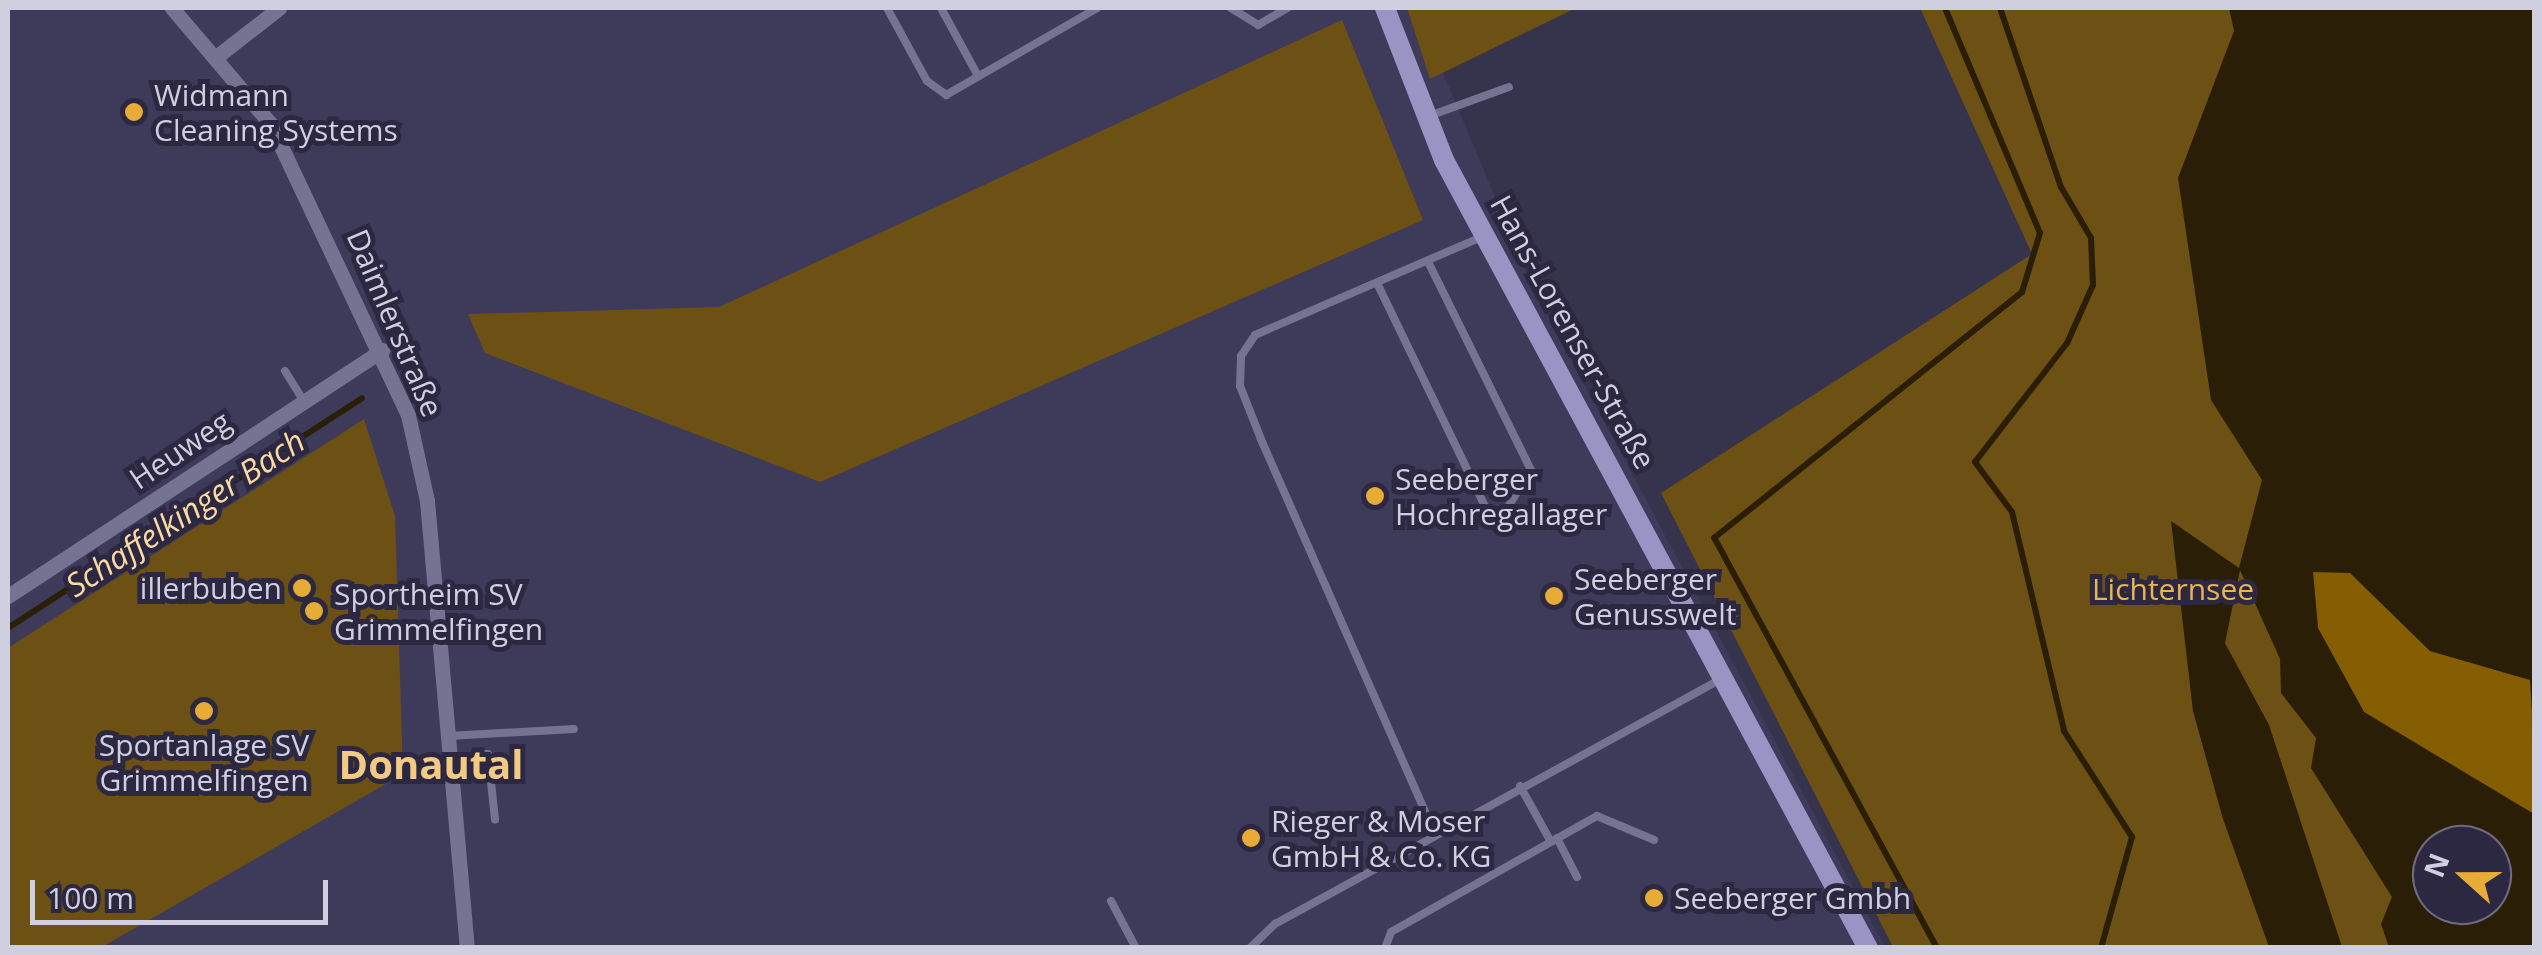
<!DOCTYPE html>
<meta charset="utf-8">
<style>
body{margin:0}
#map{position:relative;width:2542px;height:955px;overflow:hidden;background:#36334c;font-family:"Open Sans",sans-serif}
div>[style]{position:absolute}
.built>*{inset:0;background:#3e3a5a}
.green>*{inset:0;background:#6d5014}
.forest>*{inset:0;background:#855e03}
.water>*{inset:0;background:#2a1e06}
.stream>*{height:6px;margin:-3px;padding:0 3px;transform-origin:3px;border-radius:3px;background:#2a1e06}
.lane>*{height:8px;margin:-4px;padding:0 4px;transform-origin:4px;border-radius:4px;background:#767392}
.street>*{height:15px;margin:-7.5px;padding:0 7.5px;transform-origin:7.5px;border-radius:7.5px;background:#767392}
.secondary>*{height:20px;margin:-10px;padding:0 10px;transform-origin:10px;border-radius:10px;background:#9a94c5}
.dots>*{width:28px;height:28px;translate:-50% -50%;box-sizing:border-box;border:5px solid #2c2841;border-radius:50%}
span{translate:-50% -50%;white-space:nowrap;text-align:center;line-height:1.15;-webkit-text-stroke:10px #2c2841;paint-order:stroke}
.poi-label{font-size:30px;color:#d0cfdf}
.left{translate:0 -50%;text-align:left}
.right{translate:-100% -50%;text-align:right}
.street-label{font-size:30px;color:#d0cfdf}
.park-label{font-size:30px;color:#ebb44d}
.water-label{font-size:32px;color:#fbdaa2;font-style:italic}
.district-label{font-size:40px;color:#f3ca84;font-weight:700}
.frame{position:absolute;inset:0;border:10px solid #d0cfdf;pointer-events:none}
.north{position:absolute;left:2412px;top:825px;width:100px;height:100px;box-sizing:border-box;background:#2c2841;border:2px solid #6e6b80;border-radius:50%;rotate:291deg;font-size:28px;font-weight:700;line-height:40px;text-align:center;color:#d0cfdf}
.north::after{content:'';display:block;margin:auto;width:35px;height:45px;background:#e7ac36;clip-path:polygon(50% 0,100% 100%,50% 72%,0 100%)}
.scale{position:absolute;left:30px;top:880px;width:298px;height:45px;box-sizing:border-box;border:5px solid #d0cfdf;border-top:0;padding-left:12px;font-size:30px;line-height:35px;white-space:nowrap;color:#d0cfdf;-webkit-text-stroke:8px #2c2841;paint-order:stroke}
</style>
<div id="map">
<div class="built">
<i style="clip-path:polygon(8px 8px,1416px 8px,1534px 290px,1885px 947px,8px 947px)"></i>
</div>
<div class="green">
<i style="clip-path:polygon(1407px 8px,1576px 8px,1430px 79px)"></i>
<i style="clip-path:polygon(evenodd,1920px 8px,2534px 8px,2534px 947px,1893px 947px,1661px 493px,2032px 254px,1920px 8px,2432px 845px,2492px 845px,2492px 905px,2432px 905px,2432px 845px)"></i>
<i style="clip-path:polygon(1342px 20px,1423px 220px,820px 482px,485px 353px,468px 314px,719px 307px)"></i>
<i style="clip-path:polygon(364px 419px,395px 516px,403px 774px,102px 947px,8px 947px,8px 648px)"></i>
</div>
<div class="forest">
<i style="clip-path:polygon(2313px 571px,2350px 573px,2430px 651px,2530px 680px,2534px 814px,2364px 712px,2318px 628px)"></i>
</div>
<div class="water">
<i style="clip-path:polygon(evenodd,2229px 8px,2534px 8px,2534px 741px,2530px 680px,2430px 651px,2350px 573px,2313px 572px,2318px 628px,2364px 712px,2534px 814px,2534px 947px,2389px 947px,2381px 924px,2392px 897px,2311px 768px,2316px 738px,2281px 693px,2280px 659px,2240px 570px,2225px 643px,2269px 725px,2342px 947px,2269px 947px,2223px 819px,2193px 711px,2171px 521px,2239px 568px,2262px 480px,2211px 400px,2178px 178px,2234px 31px,2229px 8px,2432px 845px,2492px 845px,2492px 905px,2432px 905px,2432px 845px)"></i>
</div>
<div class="stream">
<i style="left:2000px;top:8px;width:189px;rotate:71.2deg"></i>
<i style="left:2061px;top:187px;width:59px;rotate:59.5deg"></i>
<i style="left:2091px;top:238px;width:47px;rotate:87.6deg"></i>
<i style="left:2093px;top:285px;width:64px;rotate:114.1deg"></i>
<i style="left:2067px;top:343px;width:150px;rotate:127.7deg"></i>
<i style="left:1975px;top:462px;width:62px;rotate:53.5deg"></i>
<i style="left:2012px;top:512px;width:225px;rotate:76.6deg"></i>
<i style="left:2064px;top:731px;width:126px;rotate:57.3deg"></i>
<i style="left:2132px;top:837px;width:115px;rotate:105.6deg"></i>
<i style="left:8px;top:628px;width:422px;rotate:-33deg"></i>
<i style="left:1937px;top:948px;width:467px;rotate:-118.5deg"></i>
<i style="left:1714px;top:538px;width:394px;rotate:-38.6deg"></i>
<i style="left:2022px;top:292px;width:62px;rotate:-73deg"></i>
<i style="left:2040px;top:233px;width:244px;rotate:-112.9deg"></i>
</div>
<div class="lane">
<i style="left:887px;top:8px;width:83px;rotate:61.3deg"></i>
<i style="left:927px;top:81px;width:24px;rotate:36deg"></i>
<i style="left:946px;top:95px;width:174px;rotate:-29.9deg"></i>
<i style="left:941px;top:8px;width:77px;rotate:61.4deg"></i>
<i style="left:1231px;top:8px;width:32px;rotate:32deg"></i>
<i style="left:1258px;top:25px;width:34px;rotate:-30deg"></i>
<i style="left:1429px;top:116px;width:85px;rotate:-19.9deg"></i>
<i style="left:1378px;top:285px;width:258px;rotate:64.2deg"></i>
<i style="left:1490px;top:517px;width:17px;rotate:-24deg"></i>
<i style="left:1506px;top:510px;width:47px;rotate:-58deg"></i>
<i style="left:1531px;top:470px;width:232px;rotate:-116.3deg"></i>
<i style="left:285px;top:371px;width:34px;rotate:58deg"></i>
<i style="left:448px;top:736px;width:126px;rotate:-3.2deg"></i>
<i style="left:450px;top:758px;width:38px;rotate:-6deg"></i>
<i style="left:488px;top:754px;width:66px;rotate:83.9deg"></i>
<i style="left:1520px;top:786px;width:64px;rotate:61deg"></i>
<i style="left:1435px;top:834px;width:432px;rotate:-113.8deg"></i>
<i style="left:1261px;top:439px;width:57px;rotate:-111.6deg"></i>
<i style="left:1240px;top:386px;width:30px;rotate:-88deg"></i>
<i style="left:1241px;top:356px;width:25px;rotate:-56deg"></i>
<i style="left:1255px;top:335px;width:246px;rotate:-23.4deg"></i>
<i style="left:1557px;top:838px;width:44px;rotate:62.9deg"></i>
<i style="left:1111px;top:901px;width:53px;rotate:62deg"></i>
<i style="left:1250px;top:948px;width:35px;rotate:-44deg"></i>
<i style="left:1275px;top:924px;width:511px;rotate:-28.77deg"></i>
<i style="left:1385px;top:948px;width:17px;rotate:-69deg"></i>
<i style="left:1391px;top:932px;width:236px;rotate:-29.4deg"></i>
<i style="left:1597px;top:816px;width:62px;rotate:22.8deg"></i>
</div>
<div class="street">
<i style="left:172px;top:8px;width:151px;rotate:49.6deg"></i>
<i style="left:270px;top:123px;width:323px;rotate:64.7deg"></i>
<i style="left:408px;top:415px;width:88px;rotate:77.5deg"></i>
<i style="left:427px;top:501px;width:449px;rotate:84.9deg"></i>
<i style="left:220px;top:54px;width:75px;rotate:-37.9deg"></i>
<i style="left:8px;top:596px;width:448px;rotate:-33.3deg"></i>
</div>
<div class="secondary">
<i style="left:1385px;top:8px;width:163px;rotate:68.8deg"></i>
<i style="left:1444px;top:160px;width:895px;rotate:61.72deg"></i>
</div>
<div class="dots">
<i style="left:134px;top:112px;background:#e7ac36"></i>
<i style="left:1375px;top:496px;background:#e7ac36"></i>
<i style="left:302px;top:588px;background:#e7ac36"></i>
<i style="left:1554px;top:596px;background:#e7ac36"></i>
<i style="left:314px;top:611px;background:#e7ac36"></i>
<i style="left:204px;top:711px;background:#e7ac36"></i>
<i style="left:1251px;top:838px;background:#e7ac36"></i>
<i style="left:1654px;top:898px;background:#e7ac36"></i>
</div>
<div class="poi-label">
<span class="left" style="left:154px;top:112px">Widmann<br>Cleaning Systems</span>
<span class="left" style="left:1395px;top:496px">Seeberger<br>Hochregallager</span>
<span class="left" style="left:1574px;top:596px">Seeberger<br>Genusswelt</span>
<span class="right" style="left:282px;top:588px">illerbuben</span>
<span class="left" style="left:334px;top:611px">Sportheim SV<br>Grimmelfingen</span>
<span style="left:204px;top:762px">Sportanlage SV<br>Grimmelfingen</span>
<span class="left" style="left:1271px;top:838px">Rieger &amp; Moser<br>GmbH &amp; Co. KG</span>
<span class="left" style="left:1674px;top:898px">Seeberger Gmbh</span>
</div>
<div class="street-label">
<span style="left:395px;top:323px;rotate:67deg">Daimlerstraße</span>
<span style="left:1573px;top:332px;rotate:61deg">Hans-Lorenser-Straße</span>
<span style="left:180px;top:450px;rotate:-34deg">Heuweg</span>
</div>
<div class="park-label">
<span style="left:2173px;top:589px">Lichternsee</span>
</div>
<div class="water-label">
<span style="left:185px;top:513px;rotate:-33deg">Schaffelkinger Bach</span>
</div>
<div class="district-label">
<span style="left:431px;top:764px">Donautal</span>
</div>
<div class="frame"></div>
<div class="north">N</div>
<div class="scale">100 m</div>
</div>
